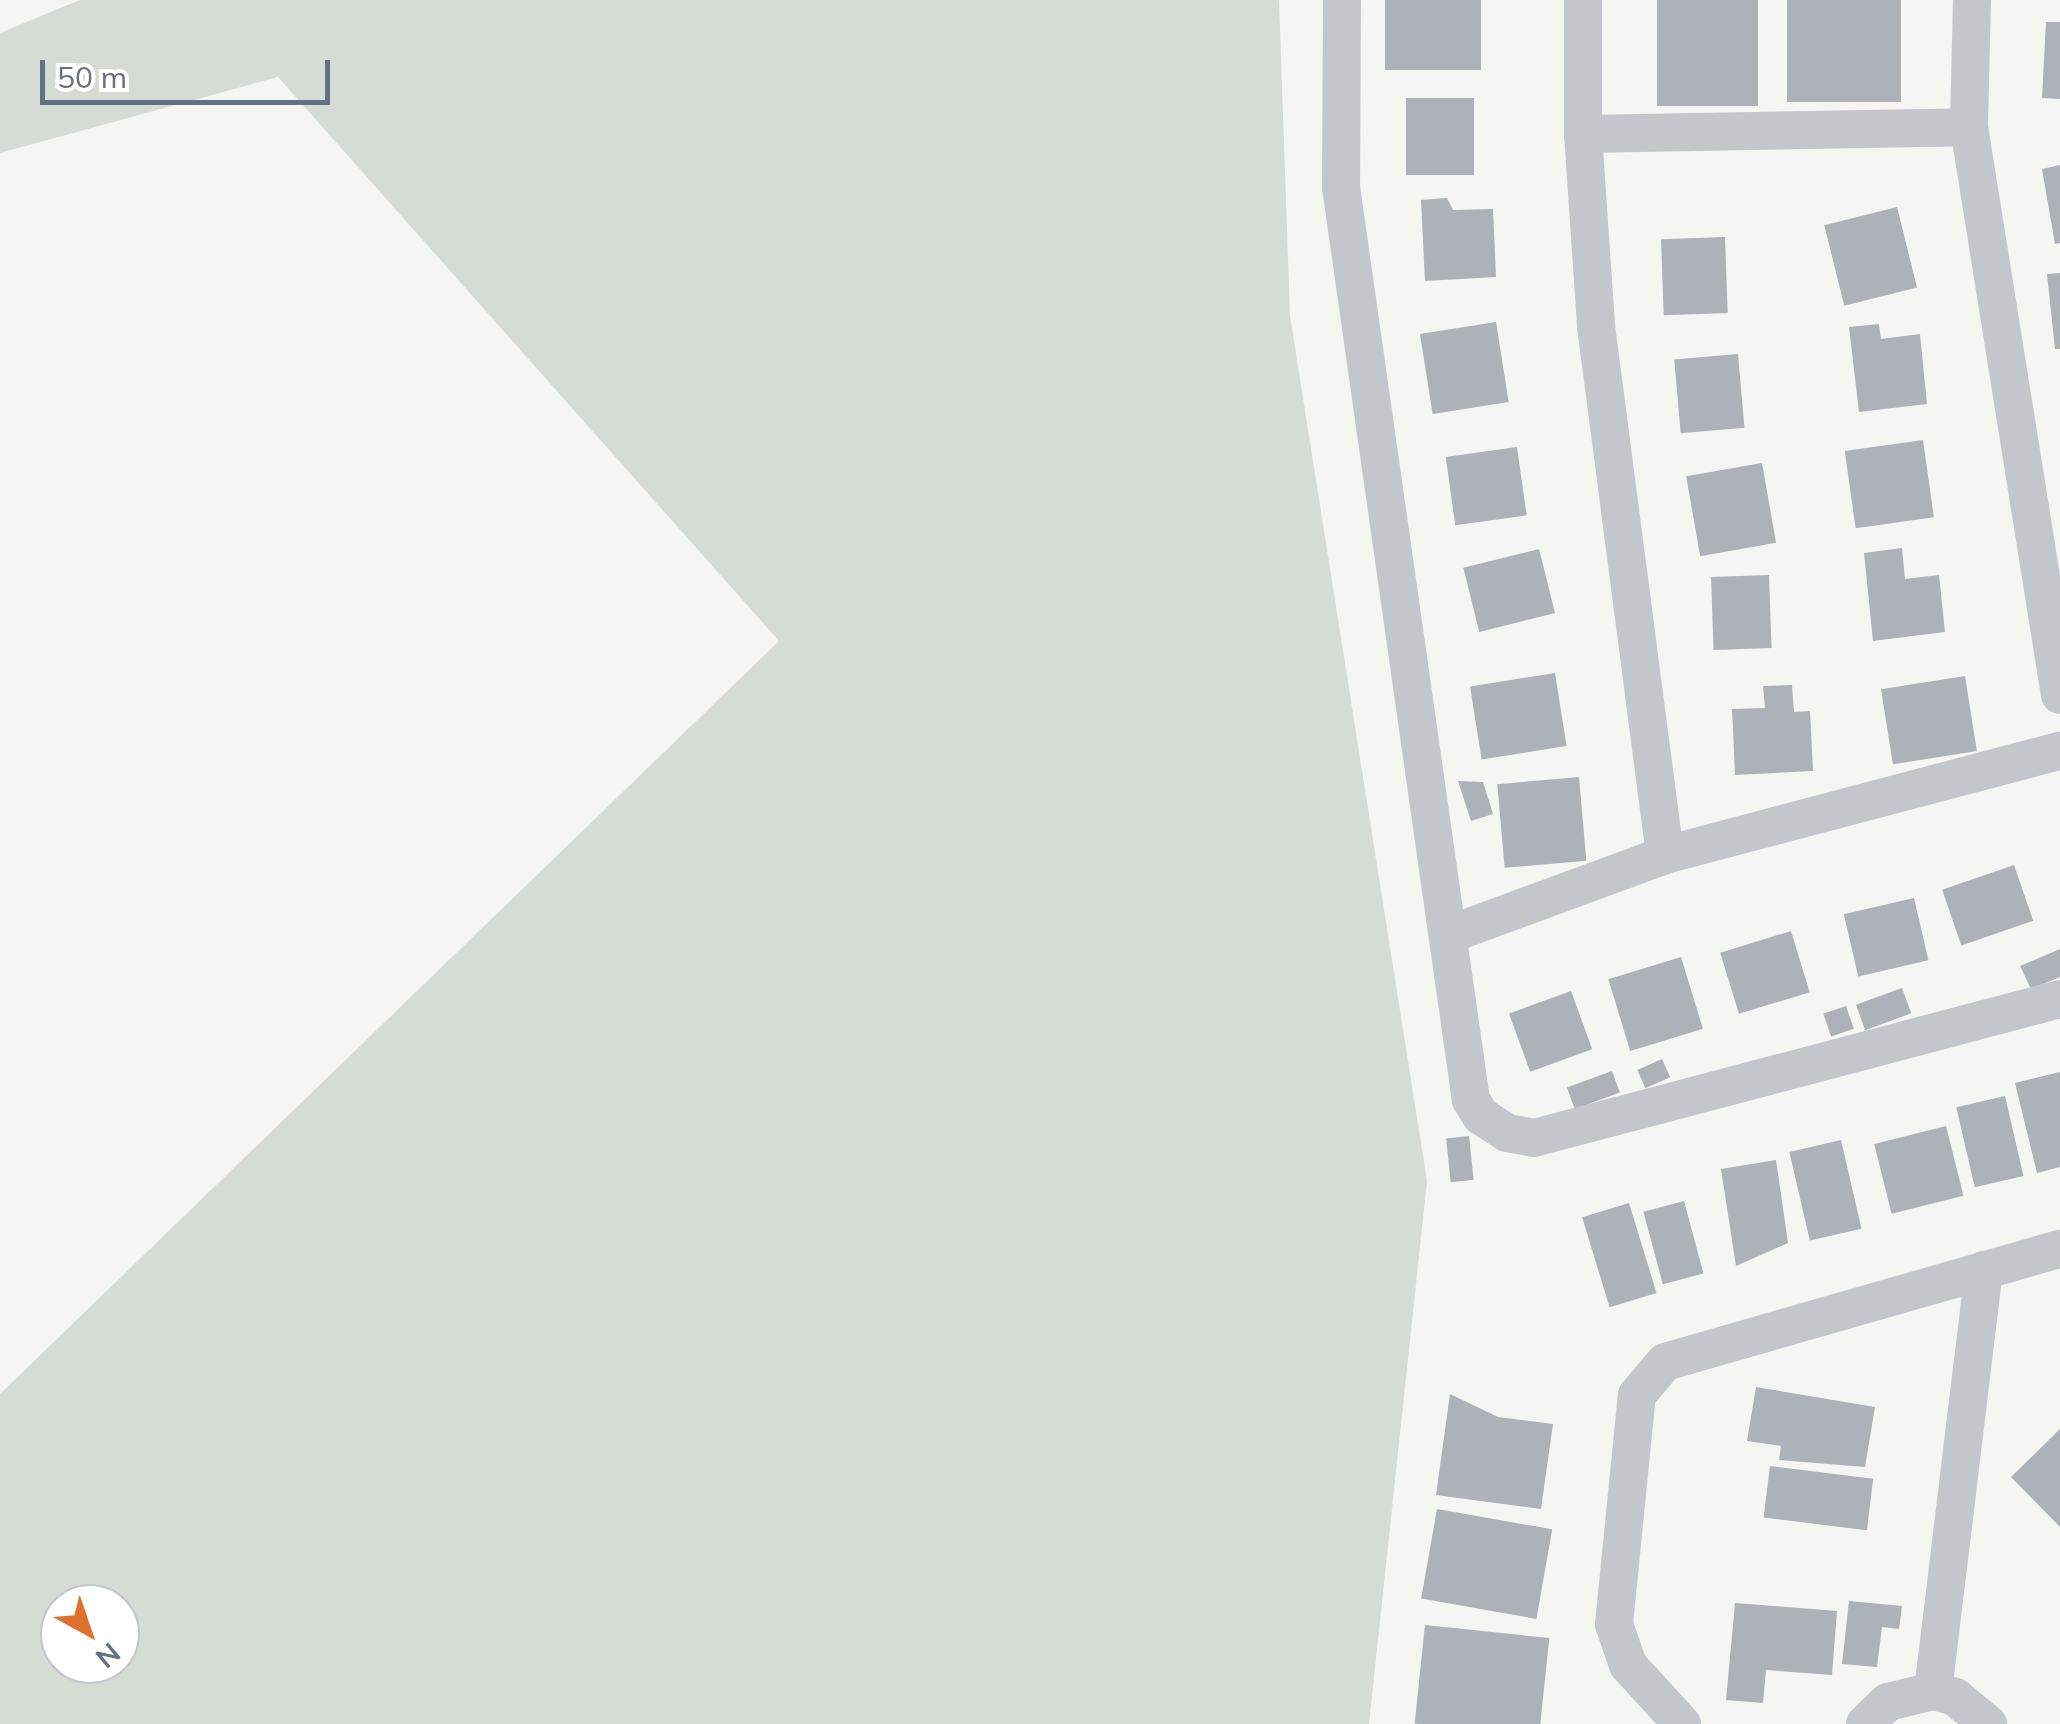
<!DOCTYPE html>
<style>
body{margin:0}
#map{position:relative;width:2060px;height:1724px;overflow:hidden;background:#f5f5f2;font-family:Mulish,sans-serif}
div>[style]{position:absolute}
.green>*{inset:0;background:#d5dcd3}
.building>*{inset:0;background:#acb2b8;transform-origin:0 0}
.minor>*{height:38px;margin:-19px;padding:0 19px;transform-origin:19px;border-radius:19px;background:#c3c6ca}
span{translate:-50% -50%;white-space:nowrap;text-align:center;line-height:1.15;-webkit-text-stroke:10px #fff;paint-order:stroke}
.north{position:absolute;left:40px;top:1584px;width:100px;height:100px;box-sizing:border-box;background:#fff;border:2px solid #c1c6cd;border-radius:50%;rotate:140deg;font-size:28px;font-weight:700;line-height:40px;text-align:center;color:#657082}
.north::after{content:'';display:block;margin:auto;width:35px;height:45px;background:#dc722b;clip-path:polygon(50% 0,100% 100%,50% 72%,0 100%)}
.scale{position:absolute;left:40px;top:60px;width:290px;height:45px;box-sizing:border-box;border:5px solid #657082;border-top:0;padding-left:12px;font-size:30px;line-height:35px;white-space:nowrap;color:#657082;-webkit-text-stroke:8px #fff;paint-order:stroke}
</style>
<div id="map">
<div class="green">
<i style="clip-path:polygon(evenodd,80px 0,1279px 0,1290px 316px,1427px 1181px,1369px 1724px,0 1724px,0 1394px,779px 641px,278px 77px,0 153px,0 33px,80px 0,60px 1604px,120px 1604px,120px 1664px,60px 1664px,60px 1604px)"></i>
</div>
<div class="building">
<i style="left:1385px;top:0;width:96px;height:70px"></i>
<i style="left:1657px;top:0;width:101px;height:106px"></i>
<i style="left:1787px;top:0;width:114px;height:102px"></i>
<i style="clip-path:polygon(2046px 22px,2060px 22px,2060px 99px,2042px 98px)"></i>
<i style="left:1406px;top:98px;width:68px;height:77px"></i>
<i style="clip-path:polygon(2060px 165px,2060px 243px,2055px 244px,2042px 169px)"></i>
<i style="clip-path:polygon(1447px 198px,1453px 210px,1493px 209px,1496px 277px,1425px 281px,1421px 200px)"></i>
<i style="left:1897px;top:207px;width:83px;height:75px;rotate:76deg"></i>
<i style="left:1725px;top:237px;width:76px;height:64px;rotate:88deg"></i>
<i style="clip-path:polygon(2060px 273px,2060px 349px,2055px 349px,2047px 274px)"></i>
<i style="left:1496px;top:322px;width:81px;height:77px;rotate:81deg"></i>
<i style="clip-path:polygon(1879px 324px,1881px 339px,1920px 334px,1927px 404px,1859px 412px,1849px 327px)"></i>
<i style="left:1738px;top:354px;width:74px;height:64px;rotate:85deg"></i>
<i style="left:1923px;top:440px;width:78px;height:79px;rotate:82deg"></i>
<i style="left:1517px;top:447px;width:69px;height:72px;rotate:82deg"></i>
<i style="left:1762px;top:463px;width:81px;height:77px;rotate:80deg"></i>
<i style="clip-path:polygon(1902px 548px,1905px 579px,1939px 575px,1945px 632px,1873px 641px,1864px 553px)"></i>
<i style="left:1539px;top:549px;width:66px;height:78px;rotate:76deg"></i>
<i style="left:1769px;top:575px;width:73px;height:58px;rotate:88deg"></i>
<i style="left:1555px;top:673px;width:74px;height:86px;rotate:81deg"></i>
<i style="left:1965px;top:676px;width:76px;height:85px;rotate:81deg"></i>
<i style="clip-path:polygon(1792px 685px,1794px 712px,1810px 711px,1813px 771px,1735px 775px,1732px 709px,1765px 708px,1763px 686px)"></i>
<i style="left:1579px;top:777px;width:84px;height:82px;rotate:85deg"></i>
<i style="clip-path:polygon(1458px 781px,1483px 782px,1493px 814px,1471px 821px)"></i>
<i style="left:2014px;top:865px;width:59px;height:76px;rotate:71deg"></i>
<i style="left:1914px;top:898px;width:64px;height:72px;rotate:77deg"></i>
<i style="left:1791px;top:931px;width:64px;height:74px;rotate:73deg"></i>
<i style="clip-path:polygon(2060px 949px,2060px 977px,2031px 989px,2020px 966px)"></i>
<i style="left:1681px;top:957px;width:75px;height:76px;rotate:73deg"></i>
<i style="left:1902px;top:988px;width:27px;height:49px;rotate:70deg"></i>
<i style="left:1571px;top:991px;width:62px;height:66px;rotate:70deg"></i>
<i style="left:1846px;top:1006px;width:24px;height:24px;rotate:71deg"></i>
<i style="left:1662px;top:1059px;width:20px;height:27px;rotate:66deg"></i>
<i style="left:1612px;top:1071px;width:23px;height:48px;rotate:70deg"></i>
<i style="clip-path:polygon(2060px 1072px,2060px 1167px,2037px 1173px,2015px 1083px)"></i>
<i style="left:2005px;top:1096px;width:82px;height:50px;rotate:77deg"></i>
<i style="left:1946px;top:1126px;width:72px;height:74px;rotate:76deg"></i>
<i style="left:1469px;top:1136px;width:44px;height:23px;rotate:84deg"></i>
<i style="left:1841px;top:1140px;width:91px;height:53px;rotate:77deg"></i>
<i style="clip-path:polygon(1776px 1160px,1788px 1243px,1736px 1266px,1721px 1169px)"></i>
<i style="left:1684px;top:1201px;width:75px;height:42px;rotate:75deg"></i>
<i style="left:1629px;top:1203px;width:94px;height:49px;rotate:73deg"></i>
<i style="clip-path:polygon(1756px 1387px,1875px 1407px,1865px 1467px,1779px 1460px,1781px 1446px,1747px 1441px)"></i>
<i style="clip-path:polygon(1450px 1394px,1498px 1417px,1553px 1424px,1541px 1509px,1436px 1495px)"></i>
<i style="clip-path:polygon(2060px 1429px,2060px 1527px,2011px 1477px)"></i>
<i style="left:1770px;top:1466px;width:104px;height:52px;rotate:7deg"></i>
<i style="left:1437px;top:1509px;width:117px;height:91px;rotate:10deg"></i>
<i style="clip-path:polygon(1849px 1601px,1902px 1606px,1899px 1629px,1882px 1627px,1877px 1667px,1842px 1664px)"></i>
<i style="clip-path:polygon(1735px 1603px,1837px 1611px,1832px 1675px,1766px 1670px,1763px 1703px,1726px 1700px)"></i>
<i style="left:1425px;top:1625px;width:125px;height:99px;rotate:6deg"></i>
</div>
<div class="minor">
<i style="left:1342px;top:0;width:187px;rotate:90.3deg"></i>
<i style="left:1341px;top:187px;width:922px;rotate:81.9deg"></i>
<i style="left:1471px;top:1100px;width:19px;rotate:58deg"></i>
<i style="left:1481px;top:1116px;width:31px;rotate:33deg"></i>
<i style="left:1507px;top:1133px;width:27px;rotate:10deg"></i>
<i style="left:1534px;top:1138px;width:544px;rotate:-14.8deg"></i>
<i style="left:1583px;top:0;width:134px;rotate:90deg"></i>
<i style="left:1583px;top:134px;width:192px;rotate:86.1deg"></i>
<i style="left:1596px;top:326px;width:533px;rotate:82.57deg"></i>
<i style="left:1972px;top:0;width:127px;rotate:91.4deg"></i>
<i style="left:1969px;top:127px;width:575px;rotate:80.9deg"></i>
<i style="left:1583px;top:134px;width:386px;rotate:-1deg"></i>
<i style="left:1448px;top:935px;width:231px;rotate:-20.2deg"></i>
<i style="left:1665px;top:855px;width:408px;rotate:-14.8deg"></i>
<i style="left:1933px;top:1691px;width:424px;rotate:-83.1deg"></i>
<i style="left:1682px;top:1724px;width:80px;rotate:-132.5deg"></i>
<i style="left:1628px;top:1665px;width:43px;rotate:-108.9deg"></i>
<i style="left:1614px;top:1624px;width:230px;rotate:-84.3deg"></i>
<i style="left:1637px;top:1395px;width:43px;rotate:-49.7deg"></i>
<i style="left:1665px;top:1362px;width:411px;rotate:-16deg"></i>
<i style="left:1865px;top:1724px;width:32px;rotate:-44deg"></i>
<i style="left:1888px;top:1702px;width:46px;rotate:-13.7deg"></i>
<i style="left:1933px;top:1691px;width:23px;rotate:15deg"></i>
<i style="left:1955px;top:1697px;width:43px;rotate:39.3deg"></i>
</div>
<div class="north">N</div>
<div class="scale">50 m</div>
</div>
